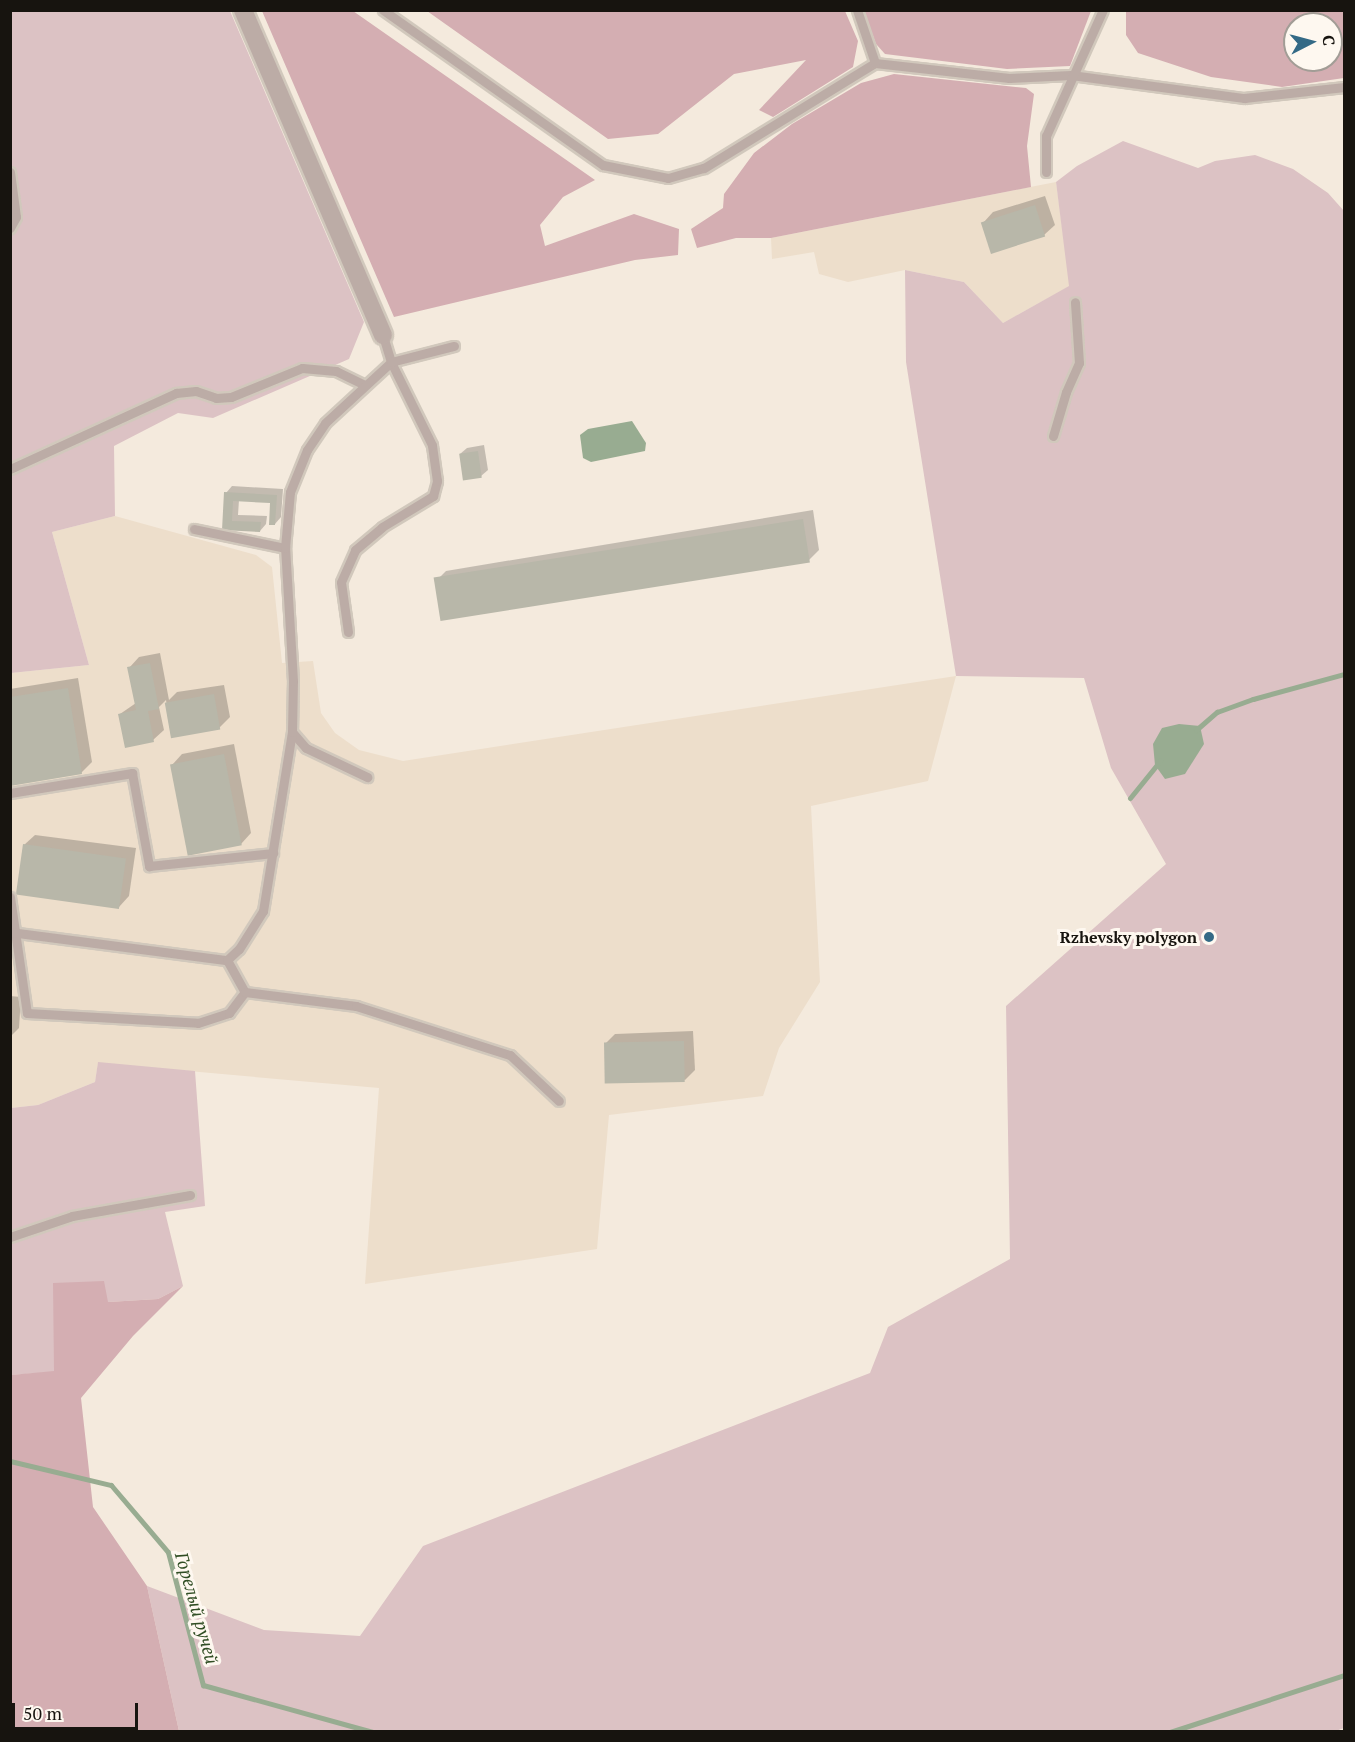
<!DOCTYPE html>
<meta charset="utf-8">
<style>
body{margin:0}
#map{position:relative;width:1355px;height:1742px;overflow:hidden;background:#f4eadd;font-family:"PT Serif",serif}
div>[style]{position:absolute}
.built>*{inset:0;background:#eddecb}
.green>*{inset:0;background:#dcc2c4}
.forest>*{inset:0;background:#d4aeb2}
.water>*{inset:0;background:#98ac91}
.shadow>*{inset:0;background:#0003}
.stream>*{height:5px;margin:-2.5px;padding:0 2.5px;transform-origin:2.5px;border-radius:2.5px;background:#98ac91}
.building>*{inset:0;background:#b8b7a9;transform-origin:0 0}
.roads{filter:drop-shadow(2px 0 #d1c8bc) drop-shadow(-2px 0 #d1c8bc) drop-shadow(0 2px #d1c8bc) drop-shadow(0 -2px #d1c8bc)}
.service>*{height:9px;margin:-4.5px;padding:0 4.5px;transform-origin:4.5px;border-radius:4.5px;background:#bcaca6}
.minor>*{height:18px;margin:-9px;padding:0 9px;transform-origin:9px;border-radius:9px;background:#bcaca6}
.dots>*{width:16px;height:16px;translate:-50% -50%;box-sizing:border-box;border:3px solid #fef8f0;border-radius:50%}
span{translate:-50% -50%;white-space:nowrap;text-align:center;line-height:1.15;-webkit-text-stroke:6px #fef8f0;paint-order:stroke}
.poi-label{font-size:16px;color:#17140f;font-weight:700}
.right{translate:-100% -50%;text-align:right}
.water-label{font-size:18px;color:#304e24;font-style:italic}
.frame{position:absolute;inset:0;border:12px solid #17140f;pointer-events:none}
.north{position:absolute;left:1283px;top:12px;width:60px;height:60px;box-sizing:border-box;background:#fef8f0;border:2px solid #a29d96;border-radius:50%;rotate:84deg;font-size:16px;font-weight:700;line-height:24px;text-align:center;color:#17140f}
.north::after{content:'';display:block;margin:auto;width:21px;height:27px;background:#346a86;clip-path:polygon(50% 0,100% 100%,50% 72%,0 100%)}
.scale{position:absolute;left:12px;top:1703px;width:126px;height:27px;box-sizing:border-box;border:3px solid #17140f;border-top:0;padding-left:8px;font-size:18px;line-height:21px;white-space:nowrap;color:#17140f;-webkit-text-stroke:4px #fef8f0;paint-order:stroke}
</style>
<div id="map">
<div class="built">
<i style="clip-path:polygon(1056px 182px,1070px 286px,1003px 323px,964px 282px,905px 270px,848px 282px,819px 274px,814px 252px,772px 259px,771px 238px)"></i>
<i style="clip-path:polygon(115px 516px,256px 555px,272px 567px,282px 663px,313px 661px,321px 713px,335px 733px,359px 750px,403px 761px,956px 676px,928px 781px,811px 806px,820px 982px,779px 1048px,763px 1096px,609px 1115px,597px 1249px,365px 1284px,379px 1088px,98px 1063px,95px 1082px,38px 1105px,11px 1108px,11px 673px,89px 665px,52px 532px)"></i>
</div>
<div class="green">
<i style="clip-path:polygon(11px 11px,230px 11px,364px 322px,349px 359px,213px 418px,178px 413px,114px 446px,115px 516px,52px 532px,89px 665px,11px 673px)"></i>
<i style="clip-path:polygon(1123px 141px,1198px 168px,1215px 161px,1255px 155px,1293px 169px,1328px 193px,1344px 211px,1344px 1728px,1333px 1732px,179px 1731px,147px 1586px,264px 1630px,360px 1636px,423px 1546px,870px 1373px,888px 1327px,1010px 1259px,1006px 1006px,1166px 864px,1111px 768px,1084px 678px,956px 676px,906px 362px,905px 270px,964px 282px,1003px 323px,1069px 286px,1056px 182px,1077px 166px)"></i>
<i style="clip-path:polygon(98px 1062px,195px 1071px,205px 1206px,165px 1212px,183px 1286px,158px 1299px,108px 1302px,54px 1372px,11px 1375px,11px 1108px,38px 1105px,95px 1082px)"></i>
</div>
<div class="forest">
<i style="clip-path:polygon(262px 11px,353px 11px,595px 180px,563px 197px,540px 225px,545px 246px,634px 214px,679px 229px,678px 255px,635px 260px,394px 317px)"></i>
<i style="clip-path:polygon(427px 11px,845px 11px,858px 41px,853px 67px,773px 117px,759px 110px,806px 60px,734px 74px,658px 134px,608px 139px)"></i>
<i style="clip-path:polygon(863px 11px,1091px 11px,1070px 66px,1007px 69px,885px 54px,876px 44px)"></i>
<i style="clip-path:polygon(evenodd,1126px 11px,1344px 11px,1344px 78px,1282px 87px,1211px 77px,1138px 53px,1126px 35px,1126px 11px,1295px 24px,1331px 24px,1331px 60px,1295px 60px,1295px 24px)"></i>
<i style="clip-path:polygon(894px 74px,1026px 88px,1034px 94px,1027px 146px,1031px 187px,771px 238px,736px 238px,697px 248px,691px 229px,723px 208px,724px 194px,754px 153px,792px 124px,861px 83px)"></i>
<i style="clip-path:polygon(104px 1281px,108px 1302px,158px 1299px,183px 1286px,133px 1336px,81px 1398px,93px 1507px,147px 1586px,179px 1731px,11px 1731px,11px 1375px,54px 1371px,53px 1283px)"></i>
</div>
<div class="water">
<i style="clip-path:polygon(632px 421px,646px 443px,645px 451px,591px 462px,583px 458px,580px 435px,588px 429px)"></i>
<i style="clip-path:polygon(1179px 724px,1200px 726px,1204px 744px,1185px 774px,1165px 779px,1155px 765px,1153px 744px,1162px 728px)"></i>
</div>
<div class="shadow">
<i style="clip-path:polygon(1045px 196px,1055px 225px,1044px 235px,983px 223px,993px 212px)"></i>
<i style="clip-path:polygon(484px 445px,488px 470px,481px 476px,460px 454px,467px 448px)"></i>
<i style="clip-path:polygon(232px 486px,283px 489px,281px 517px,275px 524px,271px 502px,239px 500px,238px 515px,267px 516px,266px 524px,260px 531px,224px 529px,226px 493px)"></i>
<i style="clip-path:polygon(813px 510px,819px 550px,809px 560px,436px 581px,446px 571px)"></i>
<i style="clip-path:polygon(160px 653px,169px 700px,177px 692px,224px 685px,230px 717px,219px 728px,171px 735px,166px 700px,159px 707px,164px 730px,153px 740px,120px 714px,136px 703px,129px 668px,139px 657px)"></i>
<i style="clip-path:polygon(78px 678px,92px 762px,81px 773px,10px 784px,10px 689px)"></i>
<i style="clip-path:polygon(234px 744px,251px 833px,241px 844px,172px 765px,182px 754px)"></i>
<i style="clip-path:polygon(35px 835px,136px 848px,129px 896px,119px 907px,24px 845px)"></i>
<i style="clip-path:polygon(10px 996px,21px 997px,19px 1028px,10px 1037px)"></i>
<i style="clip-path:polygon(693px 1031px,695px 1070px,685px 1080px,605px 1044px,615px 1034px)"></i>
</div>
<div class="stream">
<i style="left:1196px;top:730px;width:28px;rotate:-41deg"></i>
<i style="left:1217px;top:712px;width:38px;rotate:-20deg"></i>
<i style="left:1253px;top:699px;width:94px;rotate:-15.4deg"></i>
<i style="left:1130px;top:798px;width:48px;rotate:-51deg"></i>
<i style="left:10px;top:1461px;width:104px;rotate:13.4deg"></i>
<i style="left:111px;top:1485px;width:88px;rotate:49.6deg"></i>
<i style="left:168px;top:1552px;width:138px;rotate:75.3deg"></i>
<i style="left:203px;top:1685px;width:176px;rotate:15.5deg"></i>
<i style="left:1170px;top:1732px;width:183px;rotate:-18.1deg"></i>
</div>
<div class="building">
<i style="left:1035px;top:205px;width:33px;height:57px;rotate:72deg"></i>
<i style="left:478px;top:451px;width:27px;height:19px;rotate:82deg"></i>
<i style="clip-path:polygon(224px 492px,277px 495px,275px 525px,269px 525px,270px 503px,233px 501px,232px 521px,261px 522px,260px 532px,222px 530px)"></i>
<i style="left:803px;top:519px;width:44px;height:374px;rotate:81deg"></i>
<i style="clip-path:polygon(150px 663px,159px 709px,148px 711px,154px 742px,125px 748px,118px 714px,136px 710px,127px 667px)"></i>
<i style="clip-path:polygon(68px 688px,82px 774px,10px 786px,10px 697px)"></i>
<i style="left:214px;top:694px;width:36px;height:50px;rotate:80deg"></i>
<i style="left:224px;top:754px;width:93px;height:55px;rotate:79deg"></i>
<i style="left:23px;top:844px;width:104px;height:51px;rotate:8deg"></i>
<i style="left:684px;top:1041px;width:41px;height:80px;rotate:89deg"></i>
</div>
<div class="roads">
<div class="service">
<i style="left:383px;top:10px;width:269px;rotate:35.2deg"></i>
<i style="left:603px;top:165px;width:66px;rotate:11.3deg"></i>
<i style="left:668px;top:178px;width:37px;rotate:-16deg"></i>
<i style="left:704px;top:168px;width:201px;rotate:-31.6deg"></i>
<i style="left:875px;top:63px;width:135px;rotate:6.4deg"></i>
<i style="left:1009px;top:78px;width:62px;rotate:-2.8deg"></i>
<i style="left:1071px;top:75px;width:175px;rotate:7.6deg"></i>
<i style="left:1244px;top:98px;width:101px;rotate:-6.3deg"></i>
<i style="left:857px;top:10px;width:56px;rotate:71.2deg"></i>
<i style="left:10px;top:172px;width:45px;rotate:82.4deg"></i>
<i style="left:16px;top:217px;width:13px;rotate:119deg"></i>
<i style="left:1046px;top:172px;width:36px;rotate:-90deg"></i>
<i style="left:1046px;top:136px;width:138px;rotate:-65.7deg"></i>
<i style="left:1053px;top:436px;width:46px;rotate:-73.5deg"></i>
<i style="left:1066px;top:392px;width:32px;rotate:-66deg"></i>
<i style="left:1079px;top:363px;width:61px;rotate:-93.8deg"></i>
<i style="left:10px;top:469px;width:183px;rotate:-24.6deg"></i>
<i style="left:176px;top:393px;width:20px;rotate:-6deg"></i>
<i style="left:196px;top:391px;width:21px;rotate:19deg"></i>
<i style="left:216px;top:398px;width:15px;rotate:-4deg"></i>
<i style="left:231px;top:397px;width:77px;rotate:-22.2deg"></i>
<i style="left:302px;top:368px;width:34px;rotate:5deg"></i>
<i style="left:336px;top:371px;width:32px;rotate:26deg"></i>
<i style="left:194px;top:529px;width:93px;rotate:11.8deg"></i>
<i style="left:348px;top:632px;width:50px;rotate:-98deg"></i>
<i style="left:341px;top:582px;width:35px;rotate:-66deg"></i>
<i style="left:355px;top:550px;width:35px;rotate:-40deg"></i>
<i style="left:382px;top:527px;width:60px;rotate:-31.3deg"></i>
<i style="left:433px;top:496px;width:16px;rotate:-75deg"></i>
<i style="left:437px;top:481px;width:36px;rotate:-98deg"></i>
<i style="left:432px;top:445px;width:93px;rotate:-116.3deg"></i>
<i style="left:391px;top:362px;width:28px;rotate:-107deg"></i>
<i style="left:292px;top:732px;width:21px;rotate:49deg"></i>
<i style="left:306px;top:748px;width:68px;rotate:25.4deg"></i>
<i style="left:10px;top:793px;width:124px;rotate:-9.3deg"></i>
<i style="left:132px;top:773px;width:95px;rotate:79.6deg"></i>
<i style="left:149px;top:866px;width:125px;rotate:-6deg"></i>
<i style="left:10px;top:897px;width:117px;rotate:81.7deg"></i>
<i style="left:27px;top:1013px;width:171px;rotate:3.3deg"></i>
<i style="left:198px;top:1023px;width:33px;rotate:-18deg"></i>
<i style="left:229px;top:1013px;width:26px;rotate:-53deg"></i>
<i style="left:10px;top:932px;width:219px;rotate:7.4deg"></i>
<i style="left:227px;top:960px;width:16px;rotate:-43deg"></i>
<i style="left:239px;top:949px;width:45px;rotate:-57.7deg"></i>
<i style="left:263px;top:911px;width:181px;rotate:-80.8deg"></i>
<i style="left:292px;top:732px;width:51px;rotate:-88.9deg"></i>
<i style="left:293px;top:681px;width:133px;rotate:-93.4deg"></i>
<i style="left:285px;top:548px;width:56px;rotate:-84.9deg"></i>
<i style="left:290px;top:492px;width:45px;rotate:-68deg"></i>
<i style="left:307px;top:450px;width:32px;rotate:-56deg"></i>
<i style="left:325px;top:423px;width:90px;rotate:-42.7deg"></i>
<i style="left:391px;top:362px;width:65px;rotate:-14.3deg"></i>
<i style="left:227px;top:960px;width:37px;rotate:61deg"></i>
<i style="left:245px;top:992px;width:112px;rotate:7.2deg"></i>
<i style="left:356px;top:1006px;width:162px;rotate:17.7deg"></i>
<i style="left:510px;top:1055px;width:67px;rotate:43.2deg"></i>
<i style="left:10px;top:1237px;width:65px;rotate:-18.7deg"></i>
<i style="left:72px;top:1216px;width:120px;rotate:-10.1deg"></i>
</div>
<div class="minor">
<i style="left:243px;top:10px;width:354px;rotate:66.7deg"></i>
</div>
</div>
<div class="dots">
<i style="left:1209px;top:937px;background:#346a86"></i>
</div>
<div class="poi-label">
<span class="right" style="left:1197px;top:937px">Rzhevsky polygon</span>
</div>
<div class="water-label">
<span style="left:197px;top:1608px;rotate:74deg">Горелый ручей</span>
</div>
<div class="frame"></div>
<div class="north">С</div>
<div class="scale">50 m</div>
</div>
